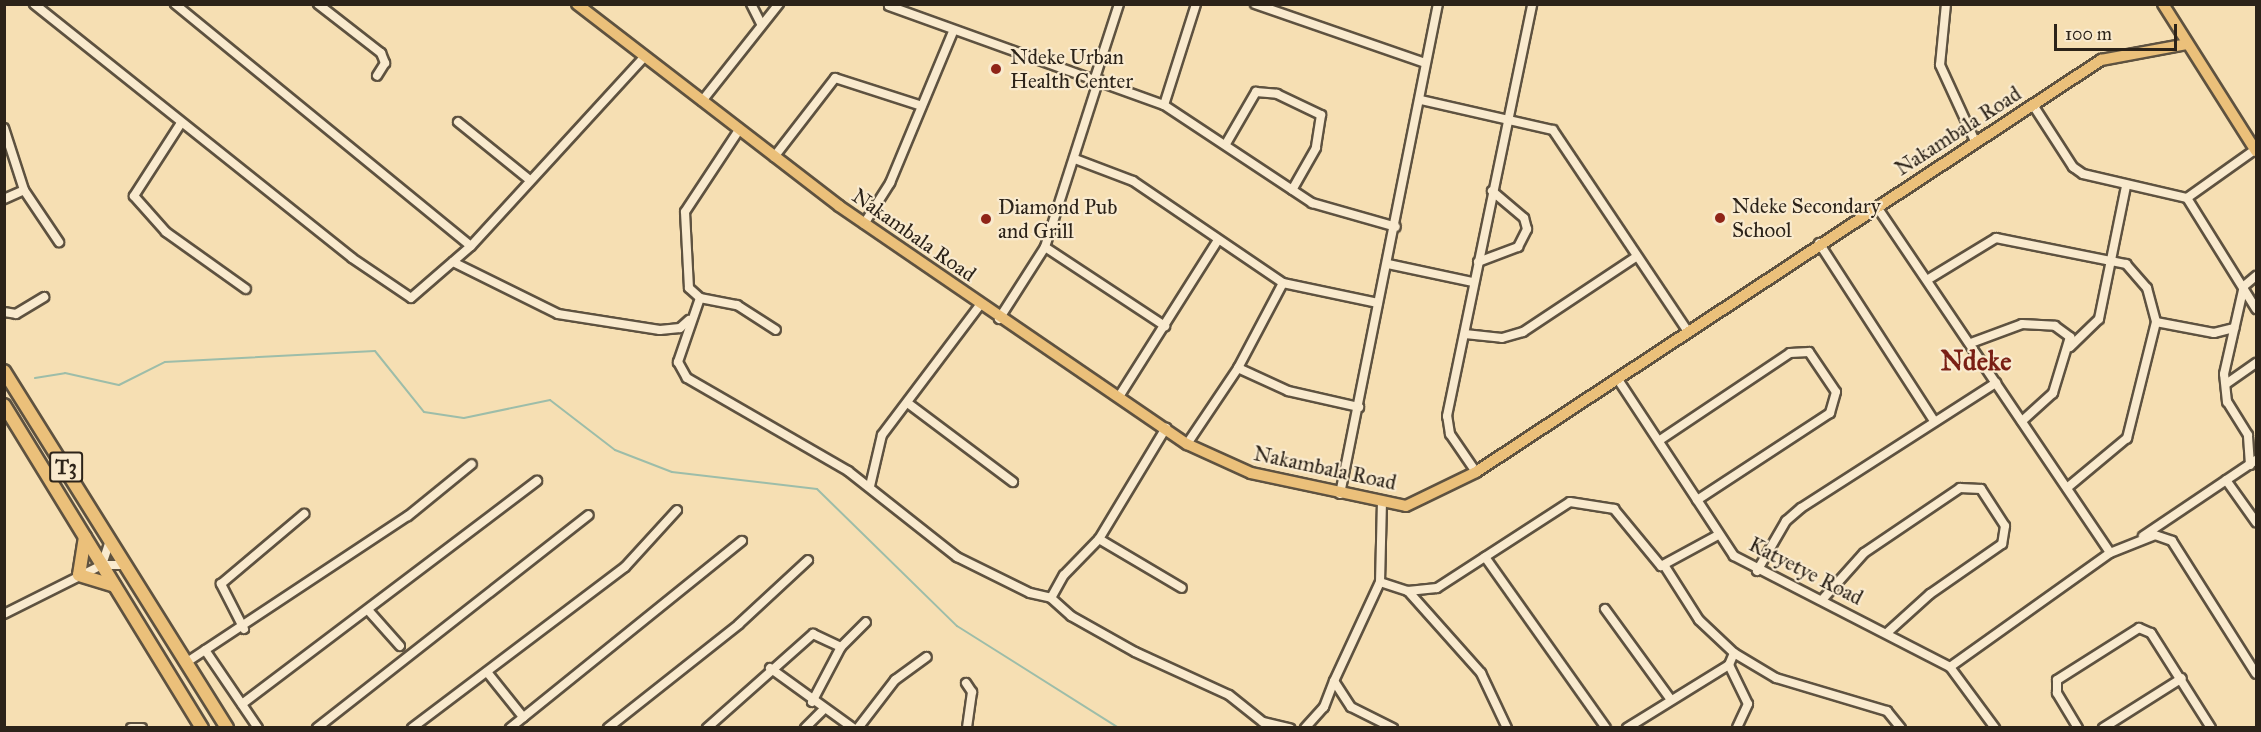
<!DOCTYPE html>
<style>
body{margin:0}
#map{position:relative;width:2261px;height:732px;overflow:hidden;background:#f6dfb3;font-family:"IM FELL Great Primer",serif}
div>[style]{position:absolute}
.stream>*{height:2px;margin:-1px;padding:0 1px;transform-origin:1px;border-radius:1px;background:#9dbda9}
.roads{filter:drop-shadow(2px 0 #5e5240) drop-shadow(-2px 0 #5e5240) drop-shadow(0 2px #5e5240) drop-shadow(0 -2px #5e5240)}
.minor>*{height:8px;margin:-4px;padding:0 4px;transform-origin:4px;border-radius:4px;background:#f9eace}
.major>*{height:10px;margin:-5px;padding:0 5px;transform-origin:5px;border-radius:5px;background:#ebc07a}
.highway>*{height:12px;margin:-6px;padding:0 6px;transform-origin:6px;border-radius:6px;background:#ebc07a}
.dots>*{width:16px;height:16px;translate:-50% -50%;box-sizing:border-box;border:3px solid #f9eace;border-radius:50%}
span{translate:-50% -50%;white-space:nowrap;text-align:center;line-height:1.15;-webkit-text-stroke:4.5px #f9eace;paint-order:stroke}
.shield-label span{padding:2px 4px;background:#f9eace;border:2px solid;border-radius:4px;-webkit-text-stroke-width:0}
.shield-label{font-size:20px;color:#2c2319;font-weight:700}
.poi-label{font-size:21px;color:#2c2319}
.left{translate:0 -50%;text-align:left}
.street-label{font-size:21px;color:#2c2319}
.district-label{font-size:27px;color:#7a1f14;font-weight:700}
.frame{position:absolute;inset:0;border:6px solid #2c2319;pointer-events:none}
.scale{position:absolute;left:2054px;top:24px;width:123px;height:27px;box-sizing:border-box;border:3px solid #2c2319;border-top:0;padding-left:8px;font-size:18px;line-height:21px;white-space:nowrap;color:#2c2319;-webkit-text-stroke:4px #f9eace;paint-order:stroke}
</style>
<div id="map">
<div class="stream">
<i style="left:35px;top:378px;width:30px;rotate:-9deg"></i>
<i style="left:65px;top:373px;width:55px;rotate:12.5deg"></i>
<i style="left:119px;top:385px;width:51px;rotate:-26.6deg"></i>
<i style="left:165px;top:362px;width:210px;rotate:-3deg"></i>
<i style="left:375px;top:351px;width:78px;rotate:51.2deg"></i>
<i style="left:424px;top:412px;width:40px;rotate:8.5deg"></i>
<i style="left:464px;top:418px;width:88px;rotate:-11.8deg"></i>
<i style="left:550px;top:400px;width:82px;rotate:37.6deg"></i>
<i style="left:615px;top:450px;width:61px;rotate:21.1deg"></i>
<i style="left:672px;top:472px;width:146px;rotate:6.7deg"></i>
<i style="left:817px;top:489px;width:196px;rotate:44.4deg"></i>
<i style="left:957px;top:626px;width:191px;rotate:32.2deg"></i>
</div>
<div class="roads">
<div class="minor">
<i style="left:34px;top:4px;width:407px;rotate:38.6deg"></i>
<i style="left:352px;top:258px;width:71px;rotate:34.1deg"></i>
<i style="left:411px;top:298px;width:79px;rotate:-40.9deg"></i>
<i style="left:471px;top:246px;width:256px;rotate:-47.5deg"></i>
<i style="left:175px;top:4px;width:382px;rotate:39.3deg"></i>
<i style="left:318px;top:4px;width:80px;rotate:37.9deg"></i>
<i style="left:381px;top:53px;width:11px;rotate:68deg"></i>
<i style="left:385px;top:63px;width:15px;rotate:122deg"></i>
<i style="left:751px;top:4px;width:22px;rotate:63deg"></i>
<i style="left:1255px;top:4px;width:180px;rotate:19.1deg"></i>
<i style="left:1946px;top:4px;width:61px;rotate:95.6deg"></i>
<i style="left:1940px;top:65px;width:84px;rotate:65.3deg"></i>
<i style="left:889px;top:6px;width:292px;rotate:19.8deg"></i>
<i style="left:1164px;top:105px;width:178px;rotate:33.5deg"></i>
<i style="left:1312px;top:203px;width:87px;rotate:15.9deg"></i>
<i style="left:1095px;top:78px;width:78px;rotate:-72deg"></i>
<i style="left:1421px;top:100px;width:135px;rotate:12.8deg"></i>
<i style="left:1553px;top:130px;width:243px;rotate:56.2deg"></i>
<i style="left:702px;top:101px;width:124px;rotate:-51.6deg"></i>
<i style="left:1164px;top:105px;width:106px;rotate:-72.4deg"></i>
<i style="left:2033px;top:105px;width:74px;rotate:57.2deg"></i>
<i style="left:2073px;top:167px;width:12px;rotate:35deg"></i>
<i style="left:2083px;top:174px;width:107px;rotate:13deg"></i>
<i style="left:2187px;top:198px;width:131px;rotate:58.1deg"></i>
<i style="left:458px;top:122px;width:92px;rotate:38.9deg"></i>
<i style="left:181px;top:123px;width:87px;rotate:122.8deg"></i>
<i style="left:134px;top:196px;width:48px;rotate:48.4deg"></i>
<i style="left:166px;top:232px;width:98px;rotate:35.5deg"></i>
<i style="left:4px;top:128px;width:65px;rotate:72.1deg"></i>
<i style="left:24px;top:190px;width:63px;rotate:56.1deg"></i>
<i style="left:739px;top:130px;width:98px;rotate:123.4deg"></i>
<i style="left:685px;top:212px;width:76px;rotate:87deg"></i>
<i style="left:689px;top:288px;width:15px;rotate:42deg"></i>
<i style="left:700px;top:298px;width:38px;rotate:11deg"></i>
<i style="left:737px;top:305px;width:46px;rotate:32.7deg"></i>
<i style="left:1227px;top:142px;width:58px;rotate:-59.9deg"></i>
<i style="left:1256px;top:92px;width:21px;rotate:5deg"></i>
<i style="left:1277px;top:94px;width:49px;rotate:25.5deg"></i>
<i style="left:1321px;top:115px;width:33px;rotate:99deg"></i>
<i style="left:1316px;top:148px;width:48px;rotate:119.7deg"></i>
<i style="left:774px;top:157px;width:100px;rotate:-52.3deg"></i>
<i style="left:835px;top:78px;width:91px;rotate:17.8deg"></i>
<i style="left:1075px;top:159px;width:62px;rotate:20.8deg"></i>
<i style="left:1133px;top:181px;width:181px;rotate:34.2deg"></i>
<i style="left:2187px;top:198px;width:85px;rotate:-35.4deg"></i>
<i style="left:4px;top:199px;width:22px;rotate:-24deg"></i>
<i style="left:1877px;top:207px;width:417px;rotate:56deg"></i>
<i style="left:864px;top:224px;width:49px;rotate:-57.6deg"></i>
<i style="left:890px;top:183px;width:164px;rotate:-67.4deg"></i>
<i style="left:1819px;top:243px;width:212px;rotate:57.1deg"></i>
<i style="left:1045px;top:247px;width:144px;rotate:33.4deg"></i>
<i style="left:453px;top:262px;width:117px;rotate:26.3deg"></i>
<i style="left:558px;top:314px;width:103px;rotate:8.9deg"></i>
<i style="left:660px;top:330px;width:20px;rotate:-6deg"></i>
<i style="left:680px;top:328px;width:12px;rotate:-42deg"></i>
<i style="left:1478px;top:262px;width:43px;rotate:-20.6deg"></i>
<i style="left:1518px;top:247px;width:20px;rotate:-63deg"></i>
<i style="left:1527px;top:229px;width:11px;rotate:-105deg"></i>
<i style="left:1524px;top:218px;width:42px;rotate:-139.8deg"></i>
<i style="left:1388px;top:264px;width:87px;rotate:12deg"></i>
<i style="left:1927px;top:280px;width:81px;rotate:-31.3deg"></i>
<i style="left:1996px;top:238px;width:133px;rotate:11.3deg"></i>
<i style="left:2126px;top:264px;width:32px;rotate:49deg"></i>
<i style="left:2147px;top:288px;width:35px;rotate:75deg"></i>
<i style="left:2156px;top:322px;width:120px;rotate:104deg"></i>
<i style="left:2127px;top:438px;width:78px;rotate:140.2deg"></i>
<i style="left:700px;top:298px;width:68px;rotate:109deg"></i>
<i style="left:678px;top:362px;width:18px;rotate:61deg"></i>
<i style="left:687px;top:378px;width:186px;rotate:30deg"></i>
<i style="left:848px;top:471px;width:139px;rotate:38.3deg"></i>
<i style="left:957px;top:557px;width:81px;rotate:26.3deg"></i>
<i style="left:1030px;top:593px;width:22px;rotate:13deg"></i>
<i style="left:1051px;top:598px;width:27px;rotate:42deg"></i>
<i style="left:1071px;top:616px;width:73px;rotate:29.4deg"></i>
<i style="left:1135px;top:652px;width:103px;rotate:24.6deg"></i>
<i style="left:1229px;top:695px;width:43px;rotate:38.5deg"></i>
<i style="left:1263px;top:722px;width:28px;rotate:13deg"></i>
<i style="left:4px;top:312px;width:12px;rotate:9deg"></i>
<i style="left:16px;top:314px;width:33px;rotate:-31deg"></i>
<i style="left:999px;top:319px;width:85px;rotate:-57.4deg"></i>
<i style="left:1045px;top:247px;width:176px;rotate:-72.2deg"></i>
<i style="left:2156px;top:322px;width:59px;rotate:10.7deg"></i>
<i style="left:2214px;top:333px;width:21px;rotate:-14deg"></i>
<i style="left:1465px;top:334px;width:37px;rotate:6deg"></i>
<i style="left:1502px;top:338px;width:22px;rotate:-16deg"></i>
<i style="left:1523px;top:332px;width:136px;rotate:-33.6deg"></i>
<i style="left:1971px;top:343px;width:54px;rotate:-20.4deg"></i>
<i style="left:2022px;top:324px;width:33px;rotate:3deg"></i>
<i style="left:2055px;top:326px;width:19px;rotate:36deg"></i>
<i style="left:2070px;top:337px;width:59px;rotate:106.9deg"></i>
<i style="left:2053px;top:393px;width:42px;rotate:137.9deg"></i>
<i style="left:2070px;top:347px;width:40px;rotate:-44deg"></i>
<i style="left:2099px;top:319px;width:136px;rotate:-78.5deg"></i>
<i style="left:1238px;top:368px;width:55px;rotate:24.7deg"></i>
<i style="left:1288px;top:391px;width:73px;rotate:12.7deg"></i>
<i style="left:1617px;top:378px;width:213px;rotate:56.7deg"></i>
<i style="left:1734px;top:556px;width:243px;rotate:27.2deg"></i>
<i style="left:1950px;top:667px;width:76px;rotate:53.6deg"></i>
<i style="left:2226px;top:384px;width:37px;rotate:-35deg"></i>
<i style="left:1120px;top:395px;width:183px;rotate:-57.7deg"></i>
<i style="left:909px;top:404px;width:130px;rotate:36.9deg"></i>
<i style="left:1660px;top:440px;width:156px;rotate:-33.8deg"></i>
<i style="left:1790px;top:353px;width:19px;rotate:-3deg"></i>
<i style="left:1809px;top:352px;width:48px;rotate:56deg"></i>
<i style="left:1836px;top:392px;width:22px;rotate:106deg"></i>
<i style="left:1830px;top:413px;width:159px;rotate:146.8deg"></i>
<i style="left:1187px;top:444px;width:92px;rotate:-56.1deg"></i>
<i style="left:1238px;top:368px;width:96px;rotate:-62.1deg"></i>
<i style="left:1283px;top:283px;width:97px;rotate:11.9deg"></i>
<i style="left:2250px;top:465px;width:30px;rotate:-94deg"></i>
<i style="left:2248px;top:435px;width:39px;rotate:-122deg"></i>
<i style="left:2227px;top:402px;width:28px;rotate:-96deg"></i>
<i style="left:2224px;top:374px;width:90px;rotate:-77.2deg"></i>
<i style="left:2244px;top:286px;width:16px;rotate:-40deg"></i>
<i style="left:1476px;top:472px;width:46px;rotate:-124.4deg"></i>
<i style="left:1450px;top:434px;width:18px;rotate:-99deg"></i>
<i style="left:1447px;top:416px;width:421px;rotate:-78.3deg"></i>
<i style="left:2226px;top:480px;width:52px;rotate:54.5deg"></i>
<i style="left:870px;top:486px;width:52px;rotate:-76.8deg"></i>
<i style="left:882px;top:435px;width:163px;rotate:-53deg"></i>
<i style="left:1340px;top:494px;width:500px;rotate:-78.7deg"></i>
<i style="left:1382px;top:501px;width:81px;rotate:91.4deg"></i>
<i style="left:1380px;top:582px;width:29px;rotate:18deg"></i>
<i style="left:1408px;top:591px;width:29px;rotate:-6deg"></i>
<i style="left:1437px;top:588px;width:158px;rotate:-32.9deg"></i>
<i style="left:1570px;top:502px;width:45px;rotate:9deg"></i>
<i style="left:1614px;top:509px;width:74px;rotate:50.5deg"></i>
<i style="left:1661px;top:566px;width:65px;rotate:-28.5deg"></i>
<i style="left:2143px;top:536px;width:136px;rotate:-33.9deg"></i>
<i style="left:1099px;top:539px;width:96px;rotate:30.6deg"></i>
<i style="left:1485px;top:557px;width:209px;rotate:54.7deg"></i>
<i style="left:102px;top:565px;width:25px;rotate:-72deg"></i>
<i style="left:1664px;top:565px;width:65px;rotate:57.5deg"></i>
<i style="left:1699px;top:620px;width:48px;rotate:43.3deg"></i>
<i style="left:1734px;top:653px;width:49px;rotate:30.8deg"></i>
<i style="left:1776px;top:678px;width:116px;rotate:16.6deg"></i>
<i style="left:1887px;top:711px;width:22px;rotate:51deg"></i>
<i style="left:1757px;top:571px;width:58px;rotate:-59.9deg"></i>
<i style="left:1786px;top:521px;width:20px;rotate:-41deg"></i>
<i style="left:1801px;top:508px;width:232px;rotate:-32.7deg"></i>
<i style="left:1380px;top:582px;width:109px;rotate:114.9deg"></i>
<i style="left:1334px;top:681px;width:31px;rotate:57deg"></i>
<i style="left:1351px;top:707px;width:47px;rotate:26.6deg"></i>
<i style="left:1408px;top:591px;width:110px;rotate:48.3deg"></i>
<i style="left:1481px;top:673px;width:61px;rotate:64.7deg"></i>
<i style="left:1051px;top:598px;width:26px;rotate:-61deg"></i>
<i style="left:1064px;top:575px;width:50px;rotate:-45.8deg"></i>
<i style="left:1099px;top:539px;width:130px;rotate:-58.9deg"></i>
<i style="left:1822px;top:600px;width:63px;rotate:-48.2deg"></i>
<i style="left:1864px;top:553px;width:116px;rotate:-34.1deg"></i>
<i style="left:1960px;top:488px;width:21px;rotate:3deg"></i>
<i style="left:1981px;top:489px;width:44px;rotate:57deg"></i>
<i style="left:2005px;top:526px;width:18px;rotate:99deg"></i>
<i style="left:2002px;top:544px;width:88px;rotate:145.2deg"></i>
<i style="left:1930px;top:594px;width:57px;rotate:137.9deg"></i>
<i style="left:1605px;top:609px;width:112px;rotate:54deg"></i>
<i style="left:368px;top:610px;width:48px;rotate:48.4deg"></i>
<i style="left:4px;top:614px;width:110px;rotate:-26.6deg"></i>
<i style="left:102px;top:565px;width:22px"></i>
<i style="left:244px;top:629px;width:51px;rotate:-117.1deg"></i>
<i style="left:221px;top:584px;width:109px;rotate:-40.1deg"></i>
<i style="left:205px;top:650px;width:94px;rotate:55.8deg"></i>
<i style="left:1734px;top:653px;width:13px;rotate:113deg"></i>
<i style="left:1729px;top:665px;width:43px;rotate:64deg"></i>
<i style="left:1748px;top:704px;width:26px;rotate:115deg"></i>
<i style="left:187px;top:662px;width:265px;rotate:-33.5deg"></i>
<i style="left:408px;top:516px;width:82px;rotate:-39.1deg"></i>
<i style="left:1950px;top:667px;width:196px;rotate:-35.5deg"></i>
<i style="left:2110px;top:553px;width:48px;rotate:-21.8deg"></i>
<i style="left:2155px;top:535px;width:18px;rotate:19deg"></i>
<i style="left:2172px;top:541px;width:157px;rotate:57.7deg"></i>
<i style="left:770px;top:668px;width:102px;rotate:35.9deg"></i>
<i style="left:487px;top:672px;width:58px;rotate:51.3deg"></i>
<i style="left:966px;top:683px;width:11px;rotate:56deg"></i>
<i style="left:972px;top:692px;width:36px;rotate:98deg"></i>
<i style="left:812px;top:702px;width:62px;rotate:-62.2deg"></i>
<i style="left:841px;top:647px;width:35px;rotate:-45deg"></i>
<i style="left:242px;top:704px;width:370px;rotate:-37.1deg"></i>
<i style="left:131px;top:728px;width:11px"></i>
<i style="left:317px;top:728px;width:345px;rotate:-38.1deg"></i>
<i style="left:412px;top:728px;width:267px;rotate:-37.1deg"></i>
<i style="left:625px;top:567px;width:77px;rotate:-47.6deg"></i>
<i style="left:510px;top:728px;width:298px;rotate:-38.9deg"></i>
<i style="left:608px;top:728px;width:167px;rotate:-38.4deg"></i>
<i style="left:739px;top:624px;width:94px;rotate:-42.8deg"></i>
<i style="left:707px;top:728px;width:142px;rotate:-41.6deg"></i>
<i style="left:813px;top:634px;width:31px;rotate:25deg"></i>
<i style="left:805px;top:728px;width:25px;rotate:-45deg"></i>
<i style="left:858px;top:728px;width:61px;rotate:-52.4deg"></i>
<i style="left:895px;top:680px;width:39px;rotate:-36deg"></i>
<i style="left:1305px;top:728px;width:28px;rotate:-48deg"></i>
<i style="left:1324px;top:707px;width:28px;rotate:-69deg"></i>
<i style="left:1627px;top:728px;width:120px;rotate:-31.7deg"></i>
<i style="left:2078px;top:728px;width:41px;rotate:-121deg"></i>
<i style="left:2057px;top:693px;width:13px;rotate:-90deg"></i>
<i style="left:2057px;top:680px;width:97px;rotate:-32.4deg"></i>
<i style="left:2139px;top:628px;width:13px;rotate:23deg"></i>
<i style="left:2151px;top:633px;width:112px;rotate:57.7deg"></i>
<i style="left:2103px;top:728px;width:93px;rotate:-32.3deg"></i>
</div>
<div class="major">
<i style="left:577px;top:4px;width:331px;rotate:37.6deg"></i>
<i style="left:839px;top:206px;width:422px;rotate:34.4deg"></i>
<i style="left:1187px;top:444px;width:70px;rotate:24.4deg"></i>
<i style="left:1251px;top:473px;width:158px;rotate:12deg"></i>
<i style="left:1406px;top:506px;width:78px;rotate:-25.9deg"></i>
<i style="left:1476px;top:472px;width:749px;rotate:-33.39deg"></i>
<i style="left:2101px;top:60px;width:87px;rotate:-10.5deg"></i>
<i style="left:2163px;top:4px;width:174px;rotate:57.7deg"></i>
</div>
<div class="highway">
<i style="left:4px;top:371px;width:421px;rotate:58deg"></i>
<i style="left:4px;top:405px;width:379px;rotate:58.5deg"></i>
<i style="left:85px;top:537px;width:38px;rotate:99deg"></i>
<i style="left:79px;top:575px;width:37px;rotate:17deg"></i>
</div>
</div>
<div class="dots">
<i style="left:996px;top:69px;background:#8f2418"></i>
<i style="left:1720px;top:218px;background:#8f2418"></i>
<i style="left:986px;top:219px;background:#8f2418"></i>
</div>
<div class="shield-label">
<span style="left:66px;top:467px">T3</span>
</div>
<div class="poi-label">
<span class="left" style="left:1010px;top:69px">Ndeke Urban<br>Health Center</span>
<span class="left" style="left:1732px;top:218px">Ndeke Secondary<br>School</span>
<span class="left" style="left:998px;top:219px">Diamond Pub<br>and Grill</span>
</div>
<div class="street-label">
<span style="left:1958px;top:131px;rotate:-33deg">Nakambala Road</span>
<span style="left:914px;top:235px;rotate:35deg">Nakambala Road</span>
<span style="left:1325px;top:468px;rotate:12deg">Nakambala Road</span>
<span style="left:1806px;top:571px;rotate:27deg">Katyetye Road</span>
</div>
<div class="district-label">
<span style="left:1976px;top:361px">Ndeke</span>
</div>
<div class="frame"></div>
<div class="scale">100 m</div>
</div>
